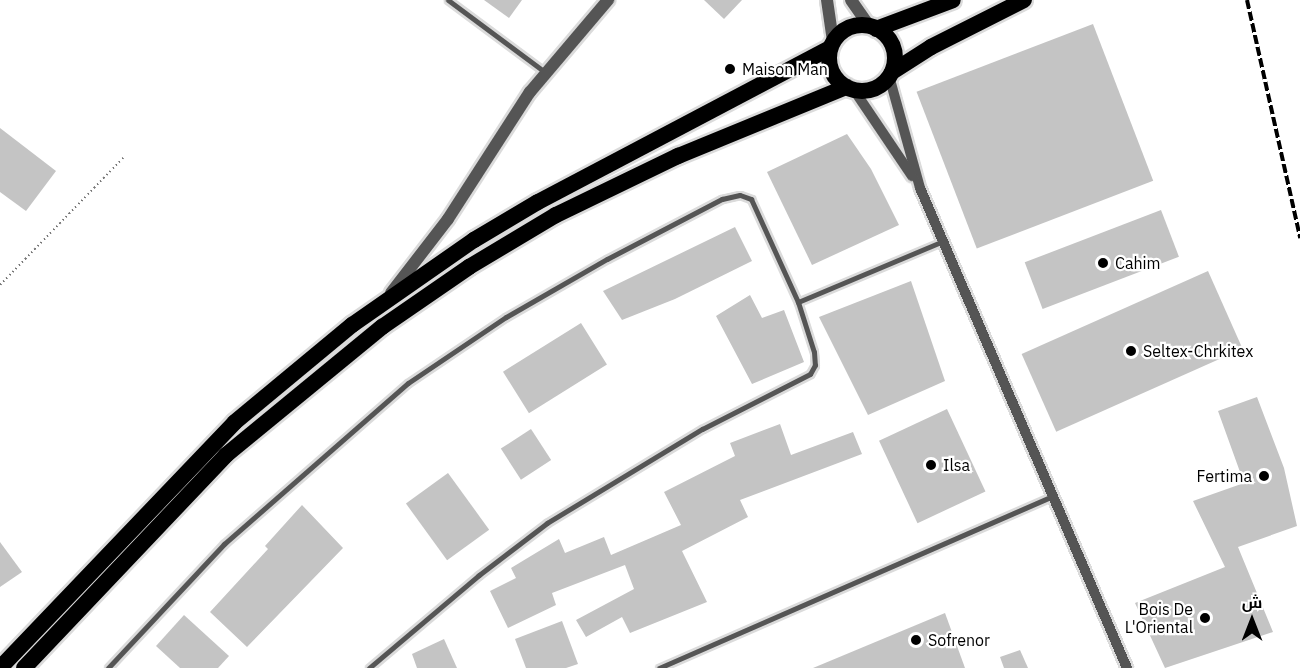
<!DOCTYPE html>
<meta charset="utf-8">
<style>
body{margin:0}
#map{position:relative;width:1300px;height:668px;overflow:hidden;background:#fff;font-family:"IBM Plex Sans",Cairo,sans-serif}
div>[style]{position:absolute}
.building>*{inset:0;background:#c4c4c4;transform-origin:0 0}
.path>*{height:2px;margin-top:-1px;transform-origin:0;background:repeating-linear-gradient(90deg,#777 0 1.5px,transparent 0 4.5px)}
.roads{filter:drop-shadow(2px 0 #dbdbdb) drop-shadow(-2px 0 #dbdbdb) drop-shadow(0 2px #dbdbdb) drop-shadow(0 -2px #dbdbdb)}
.service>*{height:5px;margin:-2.5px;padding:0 2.5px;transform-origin:2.5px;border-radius:2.5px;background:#555}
.minor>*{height:10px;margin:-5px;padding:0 5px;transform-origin:5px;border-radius:5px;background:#555}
.tertiary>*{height:12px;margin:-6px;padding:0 6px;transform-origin:6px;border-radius:6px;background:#555}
.trunk>*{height:16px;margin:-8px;padding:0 8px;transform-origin:8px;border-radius:8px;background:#000}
.trunk>.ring{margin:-8px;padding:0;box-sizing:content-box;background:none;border:16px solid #000;border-radius:50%}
.rail>*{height:4px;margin-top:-2px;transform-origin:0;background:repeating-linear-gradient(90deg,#000 0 9px,transparent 0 12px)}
.dots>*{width:16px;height:16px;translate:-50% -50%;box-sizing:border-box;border:3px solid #fff;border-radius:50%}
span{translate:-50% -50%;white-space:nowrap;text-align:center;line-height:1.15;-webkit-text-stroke:4.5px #fff;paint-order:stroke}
.poi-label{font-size:16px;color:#000}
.left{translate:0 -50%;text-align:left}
.right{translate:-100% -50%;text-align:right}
.north{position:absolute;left:1222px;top:590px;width:60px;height:60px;-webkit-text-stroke:4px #fff;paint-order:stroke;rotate:0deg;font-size:16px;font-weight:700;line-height:24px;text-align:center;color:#000}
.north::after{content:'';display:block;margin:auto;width:21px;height:27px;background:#000;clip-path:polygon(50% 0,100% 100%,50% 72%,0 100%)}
</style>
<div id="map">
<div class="building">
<i style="clip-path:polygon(484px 0,522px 0,509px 18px)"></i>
<i style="clip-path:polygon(704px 0,742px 0,724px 19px)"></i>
<i style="left:1093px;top:24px;width:168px;height:189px;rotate:69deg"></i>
<i style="clip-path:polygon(0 128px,56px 171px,26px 211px,0 192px)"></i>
<i style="clip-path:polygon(847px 134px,871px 169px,899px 225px,812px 265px,767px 172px)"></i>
<i style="left:1161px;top:210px;width:50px;height:146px;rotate:69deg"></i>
<i style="clip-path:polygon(735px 227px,752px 261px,675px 299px,622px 320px,603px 291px)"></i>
<i style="left:1208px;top:271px;width:85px;height:204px;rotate:66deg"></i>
<i style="clip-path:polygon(911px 281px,945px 381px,868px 415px,819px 317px)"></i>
<i style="clip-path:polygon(750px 295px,762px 318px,784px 310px,804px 362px,752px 384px,716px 316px)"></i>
<i style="left:581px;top:323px;width:49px;height:92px;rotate:58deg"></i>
<i style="clip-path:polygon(1257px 397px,1284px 468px,1297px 526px,1238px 547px,1273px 632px,1165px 668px,1135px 603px,1225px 567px,1193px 501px,1244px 483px,1218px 411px)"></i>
<i style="left:947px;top:409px;width:91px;height:75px;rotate:65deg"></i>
<i style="clip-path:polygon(780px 424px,791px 455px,853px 432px,862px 454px,740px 500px,748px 517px,682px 551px,707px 602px,630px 633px,622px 617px,586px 637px,576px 620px,634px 589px,625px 565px,552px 593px,556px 605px,508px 628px,490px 591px,516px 578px,511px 568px,559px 539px,565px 553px,604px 537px,611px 555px,681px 525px,664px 492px,735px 456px,730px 443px)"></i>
<i style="left:531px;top:429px;width:37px;height:36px;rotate:57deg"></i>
<i style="left:448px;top:473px;width:70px;height:52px;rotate:54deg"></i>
<i style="clip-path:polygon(302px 505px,343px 548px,247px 647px,210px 612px,268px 549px,265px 546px)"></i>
<i style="clip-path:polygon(0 542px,22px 572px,0 587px)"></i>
<i style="clip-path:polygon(945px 613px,965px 668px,813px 668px)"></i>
<i style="clip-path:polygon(184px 615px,229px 656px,218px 668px,180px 668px,156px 646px)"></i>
<i style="clip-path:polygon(562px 621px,578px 664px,566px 668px,526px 668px,515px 639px)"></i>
<i style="clip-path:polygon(444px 639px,457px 668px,417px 668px,412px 654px)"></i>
<i style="clip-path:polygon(1020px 650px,1028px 668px,1004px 668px,1000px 657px)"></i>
</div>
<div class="path">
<i style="left:0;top:285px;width:178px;rotate:-45.9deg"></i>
</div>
<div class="roads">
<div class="service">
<i style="left:448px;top:0;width:121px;rotate:36.6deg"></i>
<i style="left:798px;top:302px;width:157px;rotate:-22.8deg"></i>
<i style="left:108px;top:668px;width:170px;rotate:-46.9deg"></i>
<i style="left:224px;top:544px;width:244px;rotate:-41.2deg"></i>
<i style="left:408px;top:383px;width:118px;rotate:-34deg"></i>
<i style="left:506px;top:317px;width:116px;rotate:-29.9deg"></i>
<i style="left:607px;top:259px;width:130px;rotate:-27.6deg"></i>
<i style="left:722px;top:199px;width:18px;rotate:-13deg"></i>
<i style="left:740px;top:195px;width:12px;rotate:20deg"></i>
<i style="left:751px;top:199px;width:113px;rotate:65.5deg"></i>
<i style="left:798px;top:302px;width:52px;rotate:72.3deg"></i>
<i style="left:814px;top:352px;width:13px;rotate:86deg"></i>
<i style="left:815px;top:365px;width:10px;rotate:119deg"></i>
<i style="left:810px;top:374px;width:121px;rotate:153deg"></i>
<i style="left:702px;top:429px;width:181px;rotate:148.8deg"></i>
<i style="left:547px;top:523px;width:86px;rotate:142.6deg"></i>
<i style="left:479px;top:575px;width:144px;rotate:139.8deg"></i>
<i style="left:659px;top:668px;width:430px;rotate:-23.6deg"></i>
</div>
<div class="minor">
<i style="left:889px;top:76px;width:116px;rotate:74.5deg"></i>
<i style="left:920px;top:188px;width:523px;rotate:66.67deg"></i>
<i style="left:854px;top:90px;width:104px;rotate:56deg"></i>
</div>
<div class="tertiary">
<i style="left:827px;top:0;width:41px;rotate:81.7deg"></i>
<i style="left:851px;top:0;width:32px;rotate:55deg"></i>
<i style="left:391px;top:293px;width:93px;rotate:-52.4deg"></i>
<i style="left:448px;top:219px;width:151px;rotate:-57.2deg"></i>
<i style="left:530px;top:92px;width:121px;rotate:-49.7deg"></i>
</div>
<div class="trunk">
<i class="ring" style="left:829px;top:25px;width:50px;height:50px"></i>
<i style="left:876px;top:29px;width:82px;rotate:-20.6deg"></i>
<i style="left:892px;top:72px;width:46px;rotate:-32.7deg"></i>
<i style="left:931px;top:47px;width:104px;rotate:-26.8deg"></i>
<i style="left:0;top:668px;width:340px;rotate:-46.3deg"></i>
<i style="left:235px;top:422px;width:152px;rotate:-39.7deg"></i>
<i style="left:352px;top:325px;width:149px;rotate:-34.9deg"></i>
<i style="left:474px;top:240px;width:74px;rotate:-30.7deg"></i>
<i style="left:538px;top:202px;width:330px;rotate:-27.8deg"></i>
<i style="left:24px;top:668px;width:294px;rotate:-46.5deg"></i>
<i style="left:226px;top:455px;width:202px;rotate:-39.4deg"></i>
<i style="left:382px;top:327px;width:106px;rotate:-34.6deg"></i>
<i style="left:469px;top:267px;width:101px;rotate:-30.9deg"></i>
<i style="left:556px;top:215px;width:136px;rotate:-25.8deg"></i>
<i style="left:678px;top:156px;width:182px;rotate:-22.3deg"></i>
</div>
</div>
<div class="rail">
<i style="left:1247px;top:0;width:244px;rotate:77.4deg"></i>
</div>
<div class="dots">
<i style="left:730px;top:69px;background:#000"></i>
<i style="left:1103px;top:263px;background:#000"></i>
<i style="left:1131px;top:351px;background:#000"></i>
<i style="left:931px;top:465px;background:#000"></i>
<i style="left:1264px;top:476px;background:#000"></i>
<i style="left:1205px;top:618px;background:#000"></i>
<i style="left:916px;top:640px;background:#000"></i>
</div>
<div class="poi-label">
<span class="left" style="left:742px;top:69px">Maison Man</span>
<span class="left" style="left:1115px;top:263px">Cahim</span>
<span class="left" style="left:1143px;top:351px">Seltex-Chrkitex</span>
<span class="left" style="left:943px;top:465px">Ilsa</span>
<span class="right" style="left:1252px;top:476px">Fertima</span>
<span class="right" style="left:1193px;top:618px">Bois De<br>L'Oriental</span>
<span class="left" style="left:928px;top:640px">Sofrenor</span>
</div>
<div class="north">ش</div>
</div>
